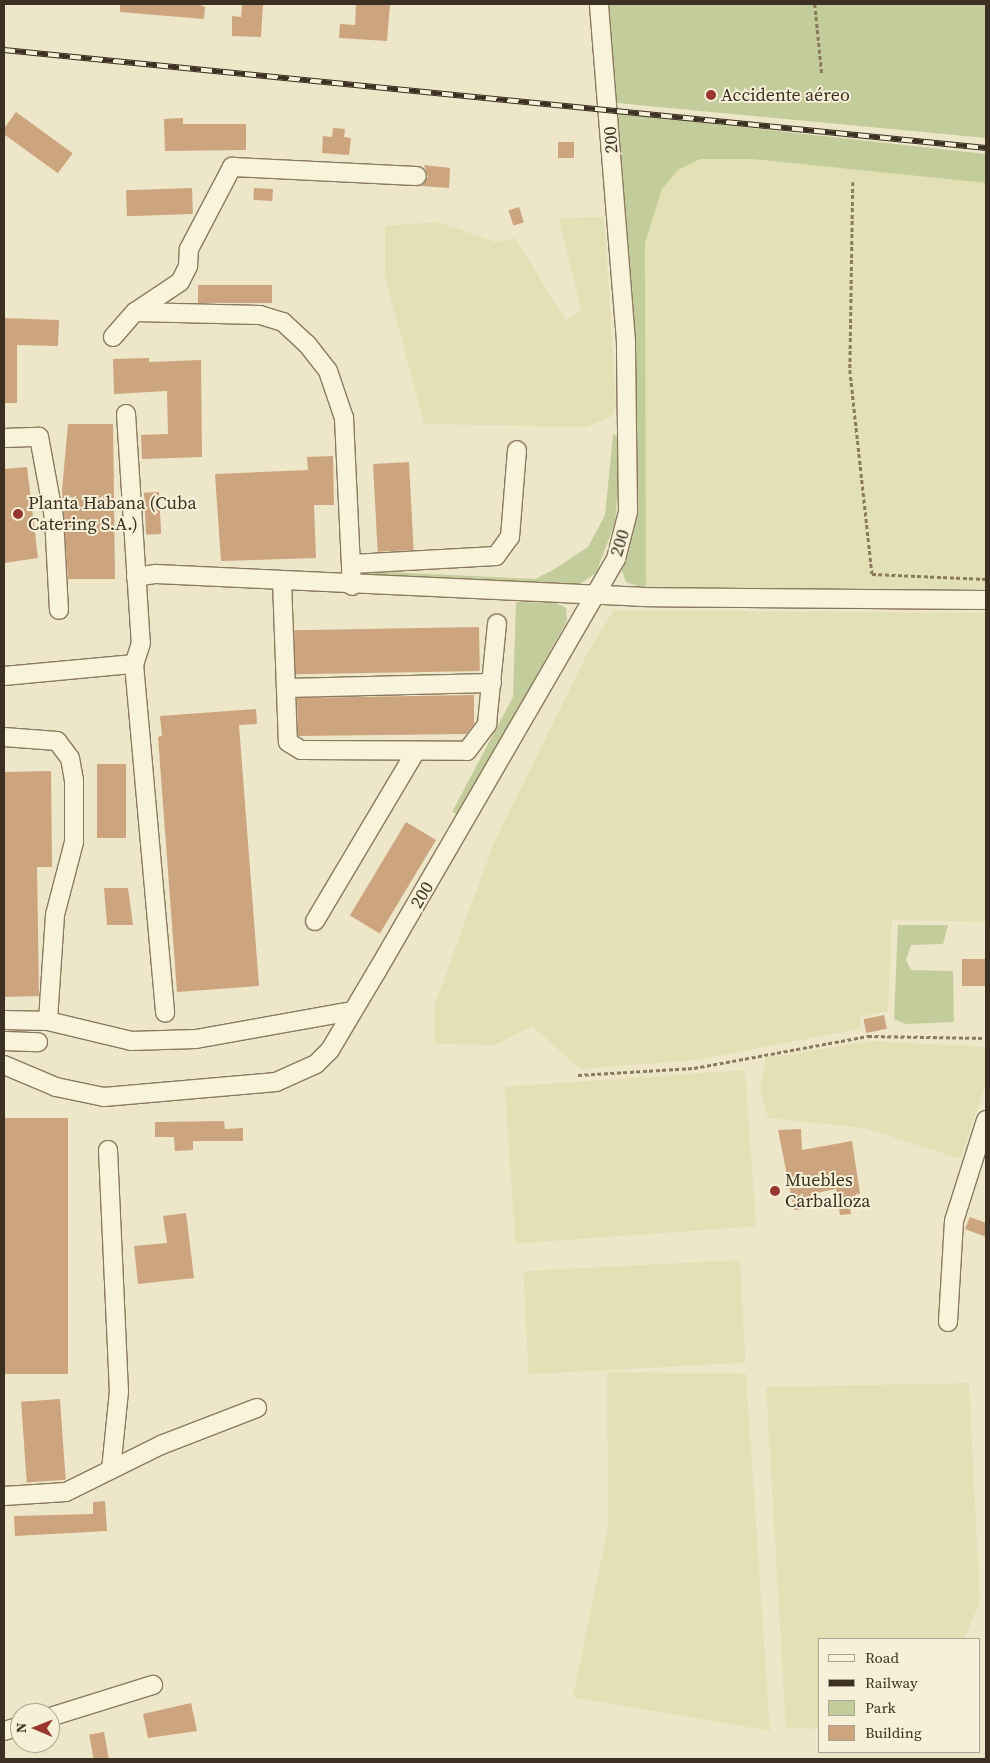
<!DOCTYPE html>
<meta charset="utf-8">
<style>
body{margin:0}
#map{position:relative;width:990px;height:1763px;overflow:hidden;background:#eee6c9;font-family:"Source Serif 4",serif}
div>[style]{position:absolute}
.farmland>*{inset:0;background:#e4e0b6;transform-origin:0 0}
.green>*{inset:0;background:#c3cd9c}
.building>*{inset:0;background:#cca57f;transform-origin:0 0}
.path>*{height:2.5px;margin-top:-1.25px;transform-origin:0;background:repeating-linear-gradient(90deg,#8b795d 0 4px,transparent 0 6.5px)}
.roads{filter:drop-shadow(1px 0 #8b795d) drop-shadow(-1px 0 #8b795d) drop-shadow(0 1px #8b795d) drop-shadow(0 -1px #8b795d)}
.minor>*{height:18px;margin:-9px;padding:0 9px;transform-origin:9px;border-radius:9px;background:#f9f3dc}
.rail>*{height:5.5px;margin-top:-2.75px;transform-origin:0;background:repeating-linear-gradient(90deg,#f6f0d8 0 11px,#3b3021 0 22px);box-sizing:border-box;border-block:1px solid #3b3021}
.dots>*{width:14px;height:14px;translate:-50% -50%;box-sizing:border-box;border:2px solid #f6f0d8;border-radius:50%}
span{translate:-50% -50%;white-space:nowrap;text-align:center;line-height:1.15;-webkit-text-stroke:4px #f6f0d8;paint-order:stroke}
.poi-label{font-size:18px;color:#3b3021}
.left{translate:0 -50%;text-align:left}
.street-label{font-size:18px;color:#3b3021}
.frame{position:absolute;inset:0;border:5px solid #3b3021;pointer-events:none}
.legend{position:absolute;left:818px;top:1638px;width:162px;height:115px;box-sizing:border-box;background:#f6f0d8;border:1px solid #aba38f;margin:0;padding:6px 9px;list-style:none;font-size:15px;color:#3b3021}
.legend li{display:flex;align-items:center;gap:10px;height:25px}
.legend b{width:25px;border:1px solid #aba38f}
.north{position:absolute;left:10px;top:1703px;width:50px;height:50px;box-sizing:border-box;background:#f6f0d8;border:1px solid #aba38f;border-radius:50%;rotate:271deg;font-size:14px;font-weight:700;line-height:20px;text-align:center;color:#3b3021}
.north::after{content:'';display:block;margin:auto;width:18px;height:22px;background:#99362e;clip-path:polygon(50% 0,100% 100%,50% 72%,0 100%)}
</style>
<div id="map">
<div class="farmland">
<i style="clip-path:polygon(699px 159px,752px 159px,986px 183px,986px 589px,646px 589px,645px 243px,662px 189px,678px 170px)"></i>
<i style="clip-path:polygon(604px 217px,616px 405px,611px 417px,586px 427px,424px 424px,385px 276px,385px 226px,437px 222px,496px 242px,515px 238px,566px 321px,581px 310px,559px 218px)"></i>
<i style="clip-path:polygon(614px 610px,986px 613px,986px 922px,892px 920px,888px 1011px,861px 1017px,859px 1029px,696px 1060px,580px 1069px,532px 1026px,495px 1045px,435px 1044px,435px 1004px,493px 845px,589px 650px)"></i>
<i style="clip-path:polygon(872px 1041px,986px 1047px,986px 1084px,960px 1159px,865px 1128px,768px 1118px,760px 1088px,766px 1058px)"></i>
<i style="left:745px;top:1070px;width:157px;height:241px;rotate:86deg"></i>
<i style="left:740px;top:1260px;width:103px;height:217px;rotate:87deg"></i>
<i style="clip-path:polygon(607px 1372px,746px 1374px,770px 1731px,573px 1697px,608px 1526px)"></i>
<i style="clip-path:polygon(969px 1383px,980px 1602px,964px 1639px,819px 1639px,819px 1729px,786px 1728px,766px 1387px)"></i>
</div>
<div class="green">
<i style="clip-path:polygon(606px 4px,986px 4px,986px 138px,617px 103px)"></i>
<i style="clip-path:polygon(616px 113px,986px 154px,986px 183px,752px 159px,700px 159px,678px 170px,662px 189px,645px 243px,646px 589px,626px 582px,620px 566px,631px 534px,636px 500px)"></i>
<i style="clip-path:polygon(613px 435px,622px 436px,615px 523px,596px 573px,577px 586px,363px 576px,363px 571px,535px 579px,553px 570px,588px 547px,605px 515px)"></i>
<i style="clip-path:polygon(516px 602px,557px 603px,566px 608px,567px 621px,459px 815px,452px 812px,513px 697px)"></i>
<i style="clip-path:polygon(898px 925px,948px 925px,943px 944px,911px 945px,906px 960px,911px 970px,953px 971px,954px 1022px,906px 1024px,894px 1019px)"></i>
</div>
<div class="building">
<i style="clip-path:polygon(120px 4px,198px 4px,205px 7px,204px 19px,120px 12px)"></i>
<i style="clip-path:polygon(242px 4px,263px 4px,261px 37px,232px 36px,232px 16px,241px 17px)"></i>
<i style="clip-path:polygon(356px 4px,390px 4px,387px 41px,339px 38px,340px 24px,355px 25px)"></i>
<i style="left:16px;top:112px;width:70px;height:25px;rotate:36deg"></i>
<i style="clip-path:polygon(183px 118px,183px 124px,246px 124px,246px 150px,165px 151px,164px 119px)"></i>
<i style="clip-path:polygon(333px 128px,345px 129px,344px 137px,351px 138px,349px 155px,322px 153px,323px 136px,332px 137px)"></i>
<i style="left:558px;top:142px;width:16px;height:16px"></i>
<i style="clip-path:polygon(424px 165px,450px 168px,449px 188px,422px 186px,428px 177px)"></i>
<i style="left:192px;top:188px;width:26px;height:66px;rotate:88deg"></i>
<i style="left:254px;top:188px;width:19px;height:12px;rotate:3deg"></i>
<i style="left:519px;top:207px;width:16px;height:11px;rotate:72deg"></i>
<i style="left:272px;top:285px;width:18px;height:74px;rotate:90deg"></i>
<i style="clip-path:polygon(4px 318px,59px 320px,58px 346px,17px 345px,17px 403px,4px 403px)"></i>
<i style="clip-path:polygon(149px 358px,149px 362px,201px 360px,202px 457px,142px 459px,141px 435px,168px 434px,167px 391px,114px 394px,113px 359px)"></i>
<i style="clip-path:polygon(68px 424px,113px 424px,115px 579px,68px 579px,62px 490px)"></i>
<i style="clip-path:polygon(333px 456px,334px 505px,314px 505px,316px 558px,221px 561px,215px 474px,308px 470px,307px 457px)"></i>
<i style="left:409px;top:462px;width:88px;height:36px;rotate:87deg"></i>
<i style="clip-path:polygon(27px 467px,38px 558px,4px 563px,4px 469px)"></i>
<i style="left:159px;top:492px;width:42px;height:15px;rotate:87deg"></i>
<i style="left:479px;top:627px;width:44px;height:185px;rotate:89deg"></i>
<i style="clip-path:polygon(474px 695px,474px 724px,466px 734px,298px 736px,297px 698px)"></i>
<i style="clip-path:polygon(256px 709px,257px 724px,239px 725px,259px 986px,177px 992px,158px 737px,162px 736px,160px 716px)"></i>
<i style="left:97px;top:764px;width:29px;height:74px"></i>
<i style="clip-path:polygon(51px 771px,52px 867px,37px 867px,39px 996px,4px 997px,4px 772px)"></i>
<i style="left:406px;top:822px;width:35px;height:109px;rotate:31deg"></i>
<i style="clip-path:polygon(104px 888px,128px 888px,133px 925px,107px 925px)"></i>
<i style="left:962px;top:959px;width:24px;height:27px"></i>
<i style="left:884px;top:1015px;width:14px;height:21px;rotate:78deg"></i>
<i style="left:68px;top:1118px;width:256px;height:64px;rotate:90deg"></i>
<i style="clip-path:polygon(224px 1121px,225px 1129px,243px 1128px,243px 1141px,193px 1141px,193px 1150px,175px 1151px,174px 1137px,155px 1137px,155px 1122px)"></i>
<i style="clip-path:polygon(801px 1129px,802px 1150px,852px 1141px,861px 1200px,849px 1202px,851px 1214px,840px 1215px,836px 1189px,811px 1194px,812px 1208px,794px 1210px,778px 1130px)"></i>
<i style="clip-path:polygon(186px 1213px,194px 1278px,138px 1284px,134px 1246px,167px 1243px,163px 1216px)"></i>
<i style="clip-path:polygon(970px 1217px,986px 1223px,986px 1237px,965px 1229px)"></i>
<i style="left:60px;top:1399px;width:81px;height:39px;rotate:86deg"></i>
<i style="clip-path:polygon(105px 1501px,107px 1531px,15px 1536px,14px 1516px,93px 1514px,93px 1502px)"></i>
<i style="clip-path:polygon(191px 1703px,197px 1731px,148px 1738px,143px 1714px)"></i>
<i style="left:104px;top:1732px;width:27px;height:15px;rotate:80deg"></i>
</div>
<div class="path">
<i style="left:815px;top:4px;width:71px;rotate:84.4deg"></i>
<i style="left:853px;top:182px;width:188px;rotate:90.9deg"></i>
<i style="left:850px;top:370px;width:205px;rotate:83.8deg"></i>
<i style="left:872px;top:574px;width:114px;rotate:2.5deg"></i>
<i style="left:578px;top:1075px;width:116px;rotate:-3.5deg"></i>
<i style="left:694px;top:1068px;width:177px;rotate:-10.4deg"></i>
<i style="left:868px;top:1036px;width:118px;rotate:1deg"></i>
</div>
<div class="roads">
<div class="minor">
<i style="left:135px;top:312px;width:125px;rotate:1.4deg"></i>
<i style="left:260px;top:315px;width:24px;rotate:17deg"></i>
<i style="left:283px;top:322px;width:33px;rotate:43deg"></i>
<i style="left:307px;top:344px;width:34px;rotate:52deg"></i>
<i style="left:328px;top:371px;width:50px;rotate:71.2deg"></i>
<i style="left:344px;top:418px;width:168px;rotate:87.3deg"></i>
<i style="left:113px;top:337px;width:33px;rotate:-49deg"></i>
<i style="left:135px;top:312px;width:54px;rotate:-33.7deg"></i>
<i style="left:180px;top:282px;width:18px;rotate:-63deg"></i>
<i style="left:188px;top:266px;width:17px;rotate:-87deg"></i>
<i style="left:189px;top:249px;width:93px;rotate:-62.3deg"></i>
<i style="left:232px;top:167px;width:185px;rotate:2.8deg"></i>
<i style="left:126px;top:414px;width:229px;rotate:86.3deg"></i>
<i style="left:141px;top:643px;width:22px;rotate:108deg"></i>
<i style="left:134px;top:664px;width:350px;rotate:84.9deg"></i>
<i style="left:4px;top:438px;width:35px;rotate:-2deg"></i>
<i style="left:39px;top:437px;width:82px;rotate:79.5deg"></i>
<i style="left:54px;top:518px;width:92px;rotate:86.9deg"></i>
<i style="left:352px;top:564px;width:144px;rotate:-3.2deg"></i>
<i style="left:496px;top:556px;width:24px;rotate:-54deg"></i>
<i style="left:510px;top:537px;width:87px;rotate:-85.4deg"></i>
<i style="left:136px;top:577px;width:20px;rotate:-9deg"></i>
<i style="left:156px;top:574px;width:485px;rotate:2.7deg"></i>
<i style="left:640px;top:597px;width:346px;rotate:0.5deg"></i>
<i style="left:282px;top:581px;width:161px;rotate:87.9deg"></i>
<i style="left:288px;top:742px;width:15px;rotate:32deg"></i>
<i style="left:301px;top:750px;width:166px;rotate:0.3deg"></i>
<i style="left:467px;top:751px;width:34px;rotate:-53deg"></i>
<i style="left:487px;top:724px;width:101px;rotate:-84.3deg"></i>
<i style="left:4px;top:676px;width:131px;rotate:-5.3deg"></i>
<i style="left:286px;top:688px;width:206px;rotate:-1.4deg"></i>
<i style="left:4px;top:737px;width:53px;rotate:4.3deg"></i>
<i style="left:57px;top:741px;width:21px;rotate:53deg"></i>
<i style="left:70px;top:758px;width:22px;rotate:80deg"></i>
<i style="left:74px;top:780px;width:62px;rotate:90deg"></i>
<i style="left:74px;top:842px;width:75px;rotate:104.6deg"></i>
<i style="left:55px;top:915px;width:106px;rotate:93.8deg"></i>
<i style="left:315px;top:921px;width:198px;rotate:-59.3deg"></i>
<i style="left:4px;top:1020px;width:44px;rotate:1.3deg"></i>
<i style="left:48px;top:1021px;width:85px;rotate:13.5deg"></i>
<i style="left:131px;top:1041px;width:65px;rotate:-1.8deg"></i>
<i style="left:196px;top:1039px;width:158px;rotate:-10.2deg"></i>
<i style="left:4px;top:1041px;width:34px;rotate:2deg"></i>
<i style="left:4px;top:1065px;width:56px;rotate:22.9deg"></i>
<i style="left:56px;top:1087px;width:49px;rotate:11.8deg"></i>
<i style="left:104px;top:1097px;width:173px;rotate:-5deg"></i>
<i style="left:276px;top:1082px;width:44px;rotate:-24.2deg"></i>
<i style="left:316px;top:1064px;width:20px;rotate:-45deg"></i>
<i style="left:330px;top:1050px;width:92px;rotate:-59.3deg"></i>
<i style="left:377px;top:971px;width:476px;rotate:-59.9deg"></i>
<i style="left:616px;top:559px;width:49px;rotate:-75.7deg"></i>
<i style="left:628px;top:512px;width:171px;rotate:-90.7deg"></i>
<i style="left:626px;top:341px;width:338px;rotate:-94.6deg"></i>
<i style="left:108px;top:1150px;width:241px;rotate:87.4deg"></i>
<i style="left:119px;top:1391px;width:79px;rotate:95.8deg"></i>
<i style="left:948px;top:1322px;width:101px;rotate:-86.6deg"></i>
<i style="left:954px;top:1221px;width:106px;rotate:-72.4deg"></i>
<i style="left:4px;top:1496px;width:62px;rotate:-3.7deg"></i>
<i style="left:66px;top:1492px;width:106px;rotate:-26.3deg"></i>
<i style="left:161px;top:1445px;width:103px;rotate:-21.1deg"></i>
<i style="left:50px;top:1717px;width:108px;rotate:-17.3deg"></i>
<i style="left:4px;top:1731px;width:17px;rotate:-17deg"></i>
</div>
</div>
<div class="rail">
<i style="left:4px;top:50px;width:987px;rotate:5.7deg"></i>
</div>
<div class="dots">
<i style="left:711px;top:95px;background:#99362e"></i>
<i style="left:18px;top:514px;background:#99362e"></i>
<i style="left:775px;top:1191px;background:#99362e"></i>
</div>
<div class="poi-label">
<span class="left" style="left:721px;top:95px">Accidente aéreo</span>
<span class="left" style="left:28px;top:514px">Planta Habana (Cuba<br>Catering S.A.)</span>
<span class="left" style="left:785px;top:1191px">Muebles<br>Carballoza</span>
</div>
<div class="street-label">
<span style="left:611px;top:140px;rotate:-94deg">200</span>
<span style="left:620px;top:543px;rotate:-73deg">200</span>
<span style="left:422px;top:895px;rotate:-59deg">200</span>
</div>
<div class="frame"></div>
<ul class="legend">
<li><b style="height:6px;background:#f9f3dc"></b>Road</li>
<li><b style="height:6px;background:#3b3021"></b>Railway</li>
<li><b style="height:14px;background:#c3cd9c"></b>Park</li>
<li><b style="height:14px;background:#cca57f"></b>Building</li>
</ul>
<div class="north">N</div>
</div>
